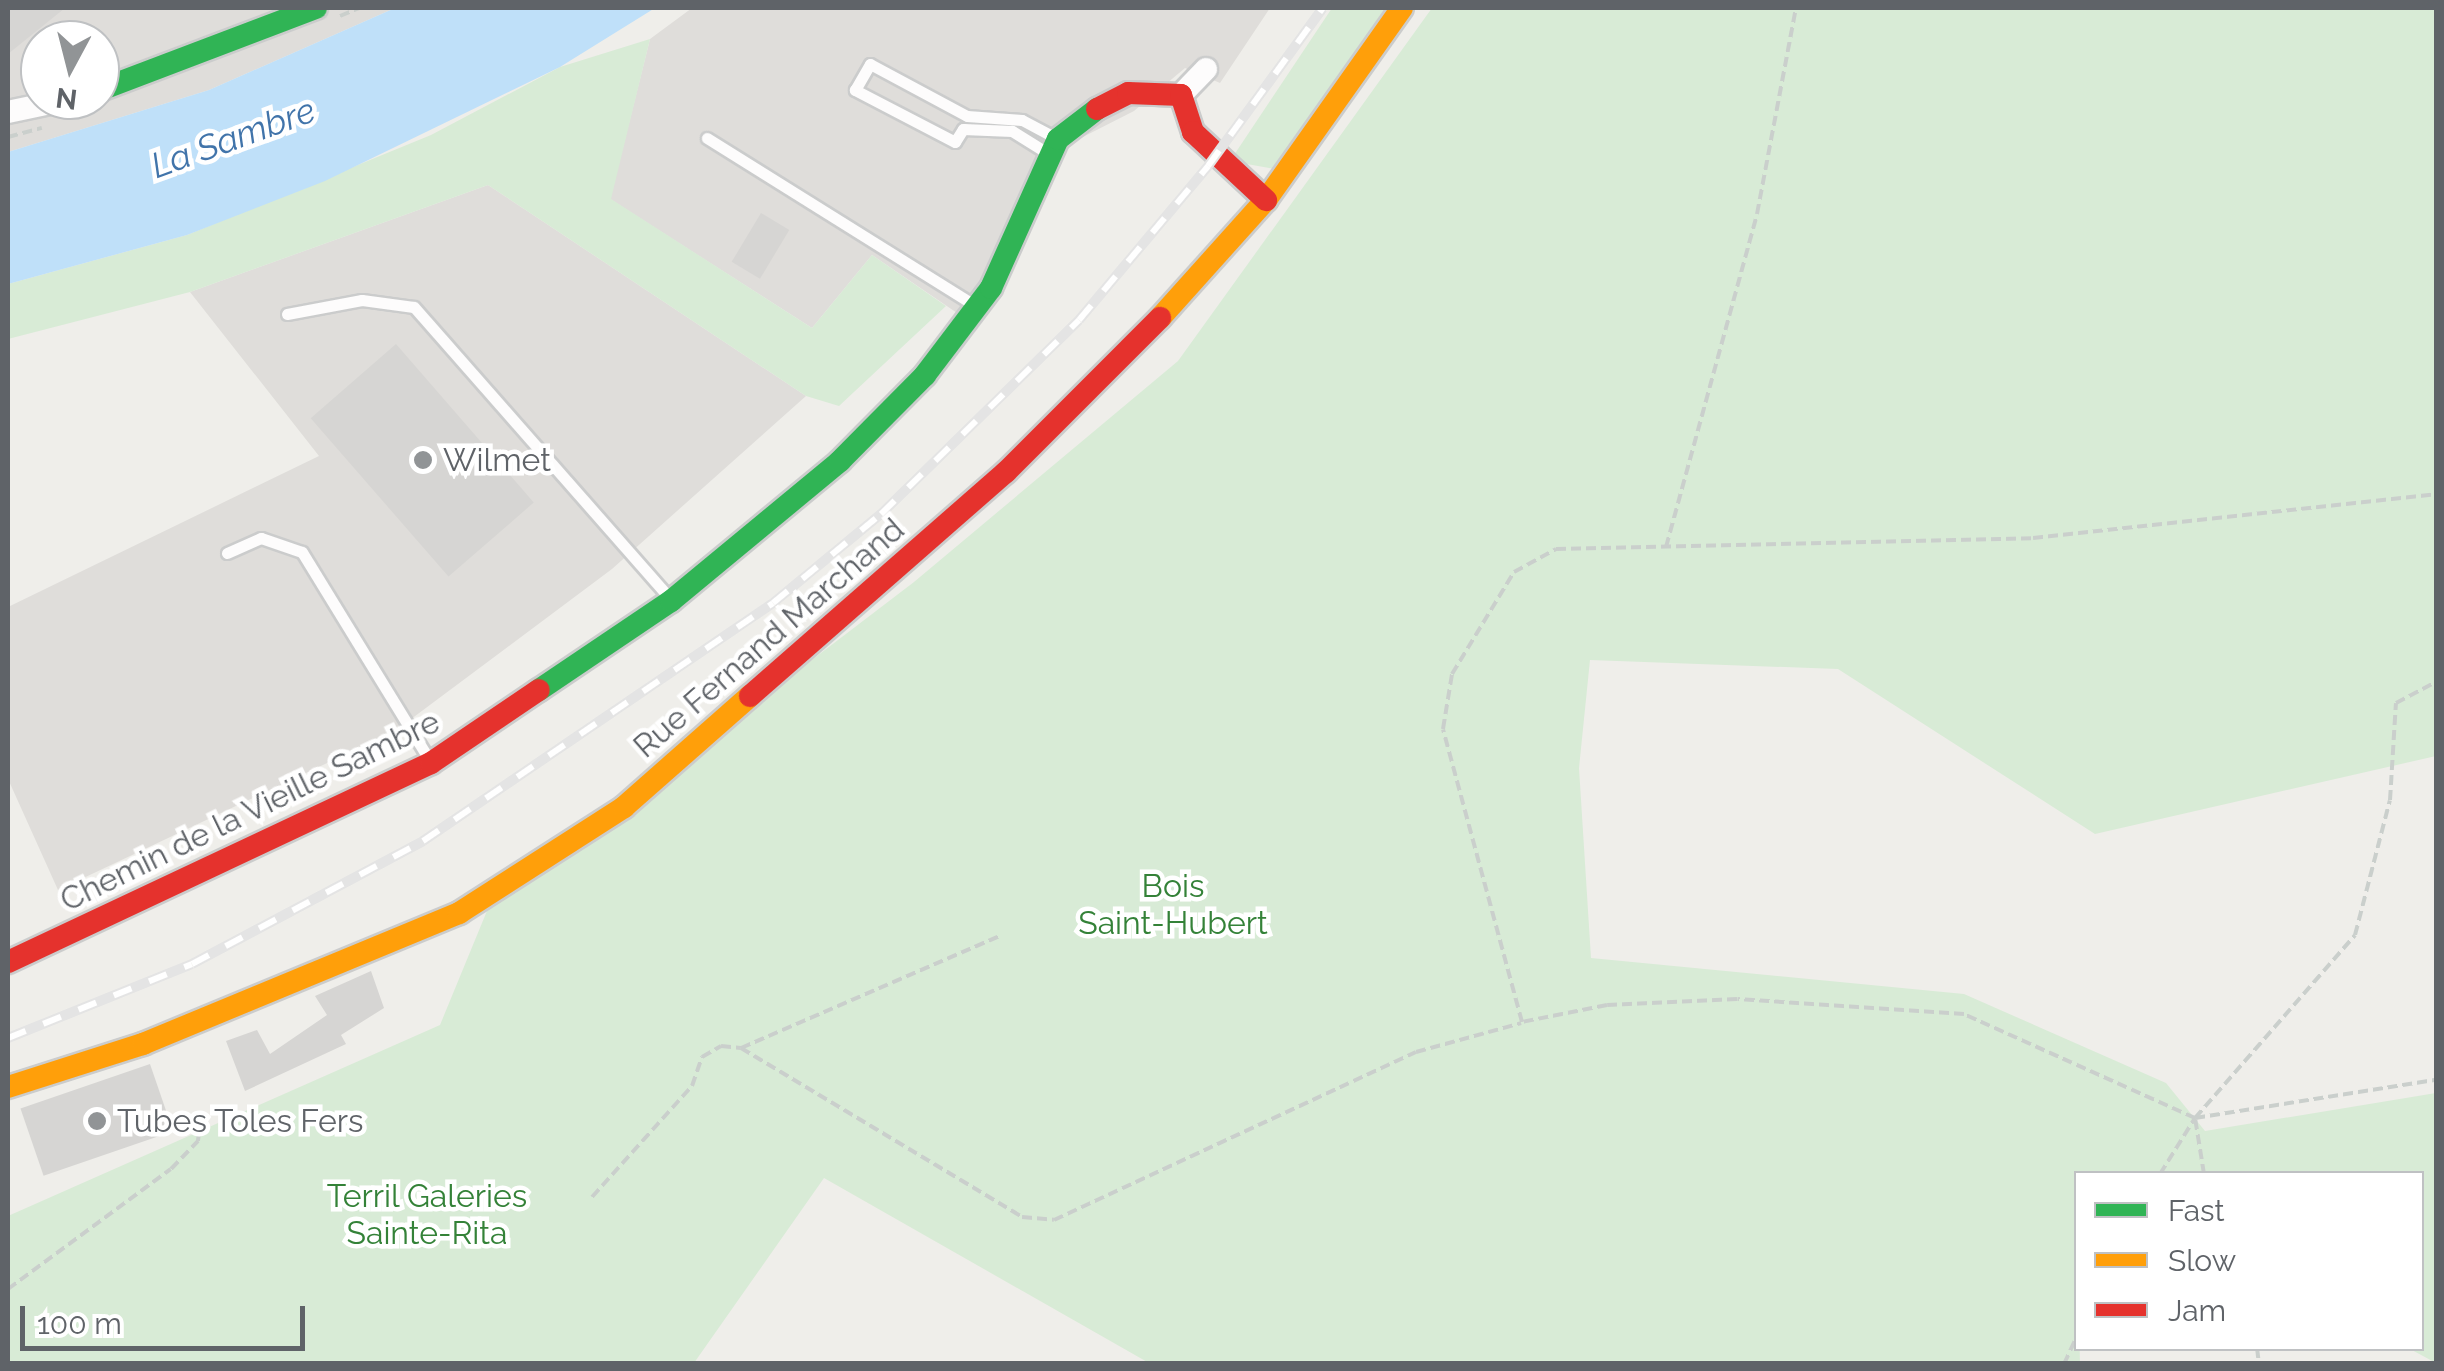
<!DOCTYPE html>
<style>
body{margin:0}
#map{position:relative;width:2444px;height:1371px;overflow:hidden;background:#efeeea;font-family:Raleway,sans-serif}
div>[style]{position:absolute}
.industrial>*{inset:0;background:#dfddda}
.green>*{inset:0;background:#d8ebd6}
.water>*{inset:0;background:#bfe0f9}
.building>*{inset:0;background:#d6d5d3;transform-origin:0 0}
.path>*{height:4px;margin-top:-2px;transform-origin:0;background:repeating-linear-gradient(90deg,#cacfcc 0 10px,transparent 0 15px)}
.roads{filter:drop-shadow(2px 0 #cbcccc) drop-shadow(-2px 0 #cbcccc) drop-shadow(0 2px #cbcccc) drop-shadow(0 -2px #cbcccc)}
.lane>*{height:11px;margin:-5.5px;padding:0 5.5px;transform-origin:5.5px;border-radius:5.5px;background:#fdfcfc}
.street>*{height:22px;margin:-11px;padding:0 11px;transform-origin:11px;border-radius:11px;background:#fdfcfc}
.fast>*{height:22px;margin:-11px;padding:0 11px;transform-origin:11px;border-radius:11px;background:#30b455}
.slow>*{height:22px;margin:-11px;padding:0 11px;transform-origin:11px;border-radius:11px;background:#ff9f0a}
.jam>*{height:22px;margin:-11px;padding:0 11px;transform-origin:11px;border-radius:11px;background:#e5322d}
.rail>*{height:10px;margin-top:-5px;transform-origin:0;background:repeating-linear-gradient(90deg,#fff 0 19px,#e4e4e4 0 38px);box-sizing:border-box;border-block:2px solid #e4e4e4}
.dots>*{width:28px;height:28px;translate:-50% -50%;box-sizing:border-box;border:5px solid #fff;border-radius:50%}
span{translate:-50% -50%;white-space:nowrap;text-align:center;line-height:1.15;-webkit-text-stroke:9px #fff;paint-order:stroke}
.poi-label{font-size:32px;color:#5f6368}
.left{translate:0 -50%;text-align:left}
.street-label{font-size:32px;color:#5f6368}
.park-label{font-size:32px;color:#348238}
.water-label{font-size:35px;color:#4174aa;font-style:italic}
.frame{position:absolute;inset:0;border:10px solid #5f6368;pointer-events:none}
.legend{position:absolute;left:2074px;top:1171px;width:350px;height:180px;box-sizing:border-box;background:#fff;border:2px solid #bfc1c3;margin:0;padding:12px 18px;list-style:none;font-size:30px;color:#5f6368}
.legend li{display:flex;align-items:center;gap:20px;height:50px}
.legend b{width:50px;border:2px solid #bfc1c3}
.north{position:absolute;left:20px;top:20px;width:100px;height:100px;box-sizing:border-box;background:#fff;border:2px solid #bfc1c3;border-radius:50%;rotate:187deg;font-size:28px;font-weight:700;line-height:40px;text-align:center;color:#5f6368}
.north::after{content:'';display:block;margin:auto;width:35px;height:45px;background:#919496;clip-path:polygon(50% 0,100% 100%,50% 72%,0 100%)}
.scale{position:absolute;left:20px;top:1306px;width:285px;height:45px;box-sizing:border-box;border:5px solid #5f6368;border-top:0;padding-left:12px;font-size:30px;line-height:35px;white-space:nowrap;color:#5f6368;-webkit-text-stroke:8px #fff;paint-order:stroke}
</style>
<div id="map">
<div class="industrial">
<i style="clip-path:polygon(evenodd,8px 8px,395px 8px,209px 90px,8px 152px,8px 8px,40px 40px,100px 40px,100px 100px,40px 100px,40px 40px)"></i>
<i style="clip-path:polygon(692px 8px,1270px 8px,1220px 83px,1185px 68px,1134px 111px,1069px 144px,960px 315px,872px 255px,812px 328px,610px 199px,650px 39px)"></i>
<i style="clip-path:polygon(488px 185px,806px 396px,612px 569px,395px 731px,58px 890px,8px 779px,8px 607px,319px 456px,190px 292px)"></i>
</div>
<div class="green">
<i style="clip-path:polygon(1332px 8px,1388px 8px,1280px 170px,1230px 161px)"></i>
<i style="clip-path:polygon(1432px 8px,2436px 8px,2436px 756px,2095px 834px,1838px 669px,1590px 660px,1579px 768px,1591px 958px,1964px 994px,2166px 1083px,2205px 1131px,2436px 1093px,2436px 1363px,2410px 1349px,2422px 1348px,2422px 1174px,2076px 1174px,2080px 1364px,1149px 1363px,824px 1178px,694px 1363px,8px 1363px,8px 1216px,440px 1025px,489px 906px,914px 582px,1178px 361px)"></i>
<i style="clip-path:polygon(650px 39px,611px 199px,812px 328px,872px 255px,946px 306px,839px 406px,806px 396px,488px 185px,190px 292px,8px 339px,8px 284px,187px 235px,431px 135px,560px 67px)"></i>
</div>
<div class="water">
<i style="clip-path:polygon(395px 8px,655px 8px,560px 67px,325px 181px,187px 235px,8px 284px,8px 152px,209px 90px)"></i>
</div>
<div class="building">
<i style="clip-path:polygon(8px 8px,65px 8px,8px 54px)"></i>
<i style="left:761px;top:213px;width:33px;height:57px;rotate:31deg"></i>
<i style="left:396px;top:344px;width:210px;height:113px;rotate:49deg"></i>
<i style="clip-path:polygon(371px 971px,384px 1008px,341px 1035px,346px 1044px,245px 1091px,226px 1041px,257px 1030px,270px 1054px,327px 1015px,315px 996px)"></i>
<i style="left:150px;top:1064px;width:71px;height:137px;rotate:71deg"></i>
</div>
<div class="path">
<i style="left:340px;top:16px;width:21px;rotate:-23deg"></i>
<i style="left:8px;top:137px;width:35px;rotate:-15deg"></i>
<i style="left:1666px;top:547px;width:345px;rotate:-74.7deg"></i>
<i style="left:1757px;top:214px;width:210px;rotate:-79.3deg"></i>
<i style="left:741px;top:1048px;width:284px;rotate:-23.4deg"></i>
<i style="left:2195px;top:1118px;width:244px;rotate:-9deg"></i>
<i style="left:2160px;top:1174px;width:66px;rotate:-58deg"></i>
<i style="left:2195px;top:1118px;width:253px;rotate:-155.8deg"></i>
<i style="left:1964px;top:1014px;width:227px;rotate:-176.2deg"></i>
<i style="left:1737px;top:999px;width:130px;rotate:177.4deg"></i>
<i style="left:1607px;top:1005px;width:87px;rotate:168.7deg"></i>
<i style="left:1522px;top:1022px;width:303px;rotate:-105.1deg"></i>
<i style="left:1443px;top:729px;width:56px;rotate:-80.7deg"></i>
<i style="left:1452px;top:674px;width:119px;rotate:-58.7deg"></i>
<i style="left:1514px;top:572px;width:48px;rotate:-28.7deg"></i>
<i style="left:1556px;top:549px;width:477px;rotate:-1.3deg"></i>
<i style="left:2033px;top:538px;width:405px;rotate:-6.2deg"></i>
<i style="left:2204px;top:1174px;width:57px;rotate:-99.1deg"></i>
<i style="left:2195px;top:1118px;width:243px;rotate:-48.8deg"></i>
<i style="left:2355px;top:935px;width:139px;rotate:-75.5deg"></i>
<i style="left:2390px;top:800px;width:97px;rotate:-86.5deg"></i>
<i style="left:2396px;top:703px;width:45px;rotate:-27.7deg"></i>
<i style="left:592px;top:1197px;width:149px;rotate:-48deg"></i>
<i style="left:692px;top:1086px;width:31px;rotate:-71deg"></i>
<i style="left:702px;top:1057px;width:22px;rotate:-30deg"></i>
<i style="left:721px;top:1046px;width:20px;rotate:6deg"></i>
<i style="left:741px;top:1048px;width:328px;rotate:31deg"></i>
<i style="left:1022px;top:1217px;width:32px;rotate:5deg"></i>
<i style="left:1054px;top:1220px;width:399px;rotate:-24.9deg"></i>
<i style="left:1416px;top:1052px;width:109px;rotate:-15.4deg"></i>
<i style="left:8px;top:1289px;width:202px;rotate:-36.4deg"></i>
<i style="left:171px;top:1169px;width:39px;rotate:-46deg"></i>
<i style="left:198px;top:1141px;width:18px;rotate:-84deg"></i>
<i style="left:2257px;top:1348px;width:16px;rotate:83deg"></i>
<i style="left:2064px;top:1364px;width:29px;rotate:-65deg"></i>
</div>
<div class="roads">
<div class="lane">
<i style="left:707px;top:138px;width:315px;rotate:32deg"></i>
<i style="left:1049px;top:154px;width:44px;rotate:-148.1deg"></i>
<i style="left:1012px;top:131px;width:49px;rotate:-177.7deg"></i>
<i style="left:963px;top:129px;width:15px;rotate:122deg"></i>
<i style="left:955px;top:142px;width:113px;rotate:-152.5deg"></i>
<i style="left:855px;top:90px;width:30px;rotate:-60deg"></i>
<i style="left:870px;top:64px;width:110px;rotate:28.2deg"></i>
<i style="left:967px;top:116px;width:55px;rotate:4.2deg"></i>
<i style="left:1022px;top:120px;width:36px;rotate:28deg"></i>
<i style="left:287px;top:314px;width:76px;rotate:-10.6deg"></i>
<i style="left:362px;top:300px;width:52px;rotate:7.7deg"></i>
<i style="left:414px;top:307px;width:386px;rotate:48.7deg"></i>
<i style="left:227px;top:553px;width:37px;rotate:-24deg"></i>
<i style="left:261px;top:538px;width:43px;rotate:18.9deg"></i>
<i style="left:302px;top:552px;width:243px;rotate:58.5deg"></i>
</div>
<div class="street">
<i style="left:1181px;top:95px;width:36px;rotate:-46deg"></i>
<i style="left:8px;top:112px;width:58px;rotate:-11.9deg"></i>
</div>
<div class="fast">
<i style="left:100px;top:90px;width:231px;rotate:-20.8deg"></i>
<i style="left:539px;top:690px;width:159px;rotate:-34deg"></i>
<i style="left:671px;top:601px;width:219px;rotate:-39.6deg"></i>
<i style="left:840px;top:461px;width:121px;rotate:-45.3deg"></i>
<i style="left:925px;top:375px;width:109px;rotate:-52.8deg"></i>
<i style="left:991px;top:288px;width:163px;rotate:-65.8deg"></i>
<i style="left:1058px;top:139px;width:49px;rotate:-37.6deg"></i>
</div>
<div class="slow">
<i style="left:1160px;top:318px;width:159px;rotate:-48.1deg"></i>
<i style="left:1266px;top:200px;width:235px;rotate:-54.7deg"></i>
<i style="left:8px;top:1087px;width:142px;rotate:-17.7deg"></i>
<i style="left:143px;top:1044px;width:342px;rotate:-22.5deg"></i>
<i style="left:459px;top:913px;width:196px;rotate:-32.7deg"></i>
<i style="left:624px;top:807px;width:168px;rotate:-41.4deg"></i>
</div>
<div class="jam">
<i style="left:1097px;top:109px;width:35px;rotate:-27deg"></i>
<i style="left:1128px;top:93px;width:53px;rotate:2.2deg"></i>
<i style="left:1181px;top:95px;width:39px;rotate:72deg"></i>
<i style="left:1193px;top:132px;width:100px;rotate:43deg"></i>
<i style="left:750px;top:696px;width:340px;rotate:-41.2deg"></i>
<i style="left:1006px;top:472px;width:218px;rotate:-45deg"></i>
<i style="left:8px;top:962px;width:467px;rotate:-25.2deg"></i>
<i style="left:431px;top:763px;width:130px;rotate:-34.1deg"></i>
</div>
</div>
<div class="rail">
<i style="left:8px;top:1038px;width:198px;rotate:-21.9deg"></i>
<i style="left:192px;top:964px;width:262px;rotate:-28deg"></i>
<i style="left:423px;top:841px;width:423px;rotate:-34.2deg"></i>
<i style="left:773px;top:603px;width:140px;rotate:-39.5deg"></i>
<i style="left:881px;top:514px;width:277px;rotate:-44.4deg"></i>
<i style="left:1079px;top:320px;width:201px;rotate:-50deg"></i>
<i style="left:1208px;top:166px;width:195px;rotate:-54deg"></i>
</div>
<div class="dots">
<i style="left:423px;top:460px;background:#919496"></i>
<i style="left:97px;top:1121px;background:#919496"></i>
</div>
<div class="poi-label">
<span class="left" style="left:443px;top:460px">Wilmet</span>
<span class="left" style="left:117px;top:1121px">Tubes Toles Fers</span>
</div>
<div class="street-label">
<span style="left:769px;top:638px;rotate:-41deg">Rue Fernand Marchand</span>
<span style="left:250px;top:811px;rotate:-26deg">Chemin de la Vieille Sambre</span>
</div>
<div class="park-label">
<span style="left:1173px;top:905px">Bois<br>Saint-Hubert</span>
<span style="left:427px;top:1215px">Terril Galeries<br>Sainte-Rita</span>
</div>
<div class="water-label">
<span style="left:233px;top:138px;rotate:-20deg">La Sambre</span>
</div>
<div class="frame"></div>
<ul class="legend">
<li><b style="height:12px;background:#30b455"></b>Fast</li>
<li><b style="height:12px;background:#ff9f0a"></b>Slow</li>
<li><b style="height:12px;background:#e5322d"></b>Jam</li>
</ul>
<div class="north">N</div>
<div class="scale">100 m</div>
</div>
